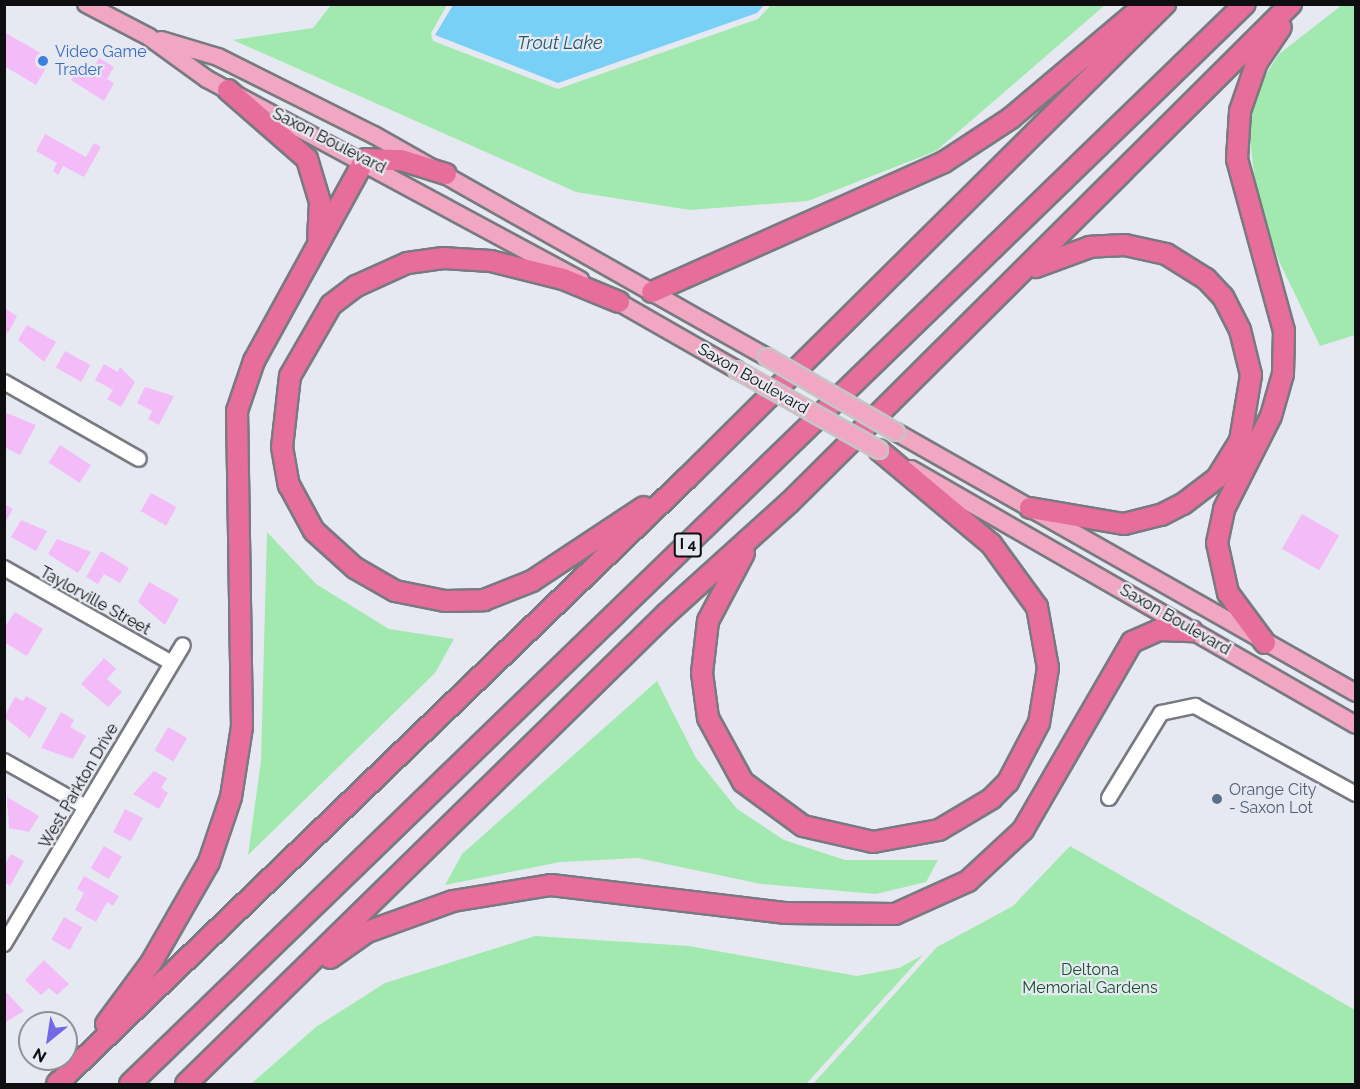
<!DOCTYPE html>
<style>
body{margin:0}
#map{position:relative;width:1360px;height:1089px;overflow:hidden;background:#e6e9f1;font-family:Raleway,sans-serif}
div>[style]{position:absolute}
.green>*{inset:0;background:#a2e9af}
.water>*{inset:0;background:#79d0f7}
.building>*{inset:0;background:#f3bcf8;transform-origin:0 0}
.roads{filter:drop-shadow(2px 0 #787a81) drop-shadow(-2px 0 #787a81) drop-shadow(0 2px #787a81) drop-shadow(0 -2px #787a81)}
.minor>*{height:14px;margin:-7px;padding:0 7px;transform-origin:7px;border-radius:7px;background:#fff}
.major>*{height:16px;margin:-8px;padding:0 8px;transform-origin:8px;border-radius:8px;background:#f1a7c2}
.highway>*{height:20px;margin:-10px;padding:0 10px;transform-origin:10px;border-radius:10px;background:#e76d9a}
.bridges{filter:drop-shadow(2px 0 #c5c5c6) drop-shadow(-2px 0 #c5c5c6) drop-shadow(0 2px #c5c5c6) drop-shadow(0 -2px #c5c5c6)}
.major-bridge>*{height:16px;margin:-8px;padding:0 8px;transform-origin:8px;border-radius:8px;background:#f1a7c2}
.dots>*{width:16px;height:16px;translate:-50% -50%;box-sizing:border-box;border:3px solid #e6e9f1;border-radius:50%}
span{translate:-50% -50%;white-space:nowrap;text-align:center;line-height:1.15;-webkit-text-stroke:4.5px #e6e9f1;paint-order:stroke}
.shield-label span{padding:2px 4px;background:#e6e9f1;border:2px solid;border-radius:4px;-webkit-text-stroke-width:0}
.shield-label{font-size:15px;color:#0e0e11;font-weight:700}
.shop-label{font-size:16px;color:#366cbe}
.left{translate:0 -50%;text-align:left}
.street-label{font-size:16px;color:#0e0e11}
.service-label{font-size:16px;color:#4e5e75}
.park-label{font-size:16px;color:#145126}
.water-label{font-size:18px;color:#26576c;font-style:italic}
.frame{position:absolute;inset:0;border:6px solid #0e0e11;pointer-events:none}
.north{position:absolute;left:18px;top:1011px;width:60px;height:60px;box-sizing:border-box;background:#e6e9f1;border:2px solid #909197;border-radius:50%;rotate:210deg;font-size:16px;font-weight:700;line-height:24px;text-align:center;color:#0e0e11}
.north::after{content:'';display:block;margin:auto;width:21px;height:27px;background:#7369e4;clip-path:polygon(50% 0,100% 100%,50% 72%,0 100%)}
</style>
<div id="map">
<div class="green">
<i style="clip-path:polygon(331px 5px,447px 5px,431px 33px,433px 41px,558px 89px,758px 19px,771px 5px,1105px 5px,936px 151px,808px 201px,690px 210px,576px 192px,233px 40px,313px 28px)"></i>
<i style="clip-path:polygon(1342px 5px,1355px 5px,1355px 335px,1320px 346px,1279px 261px,1257px 198px,1250px 140px,1252px 96px,1279px 54px)"></i>
<i style="clip-path:polygon(267px 532px,316px 584px,389px 629px,454px 639px,435px 673px,248px 855px,261px 761px)"></i>
<i style="clip-path:polygon(657px 681px,696px 758px,737px 809px,784px 840px,845px 860px,938px 860px,926px 882px,876px 894px,761px 884px,638px 858px,560px 862px,445px 885px,462px 854px)"></i>
<i style="clip-path:polygon(1070px 846px,1355px 1010px,1355px 1084px,813px 1084px,937px 947px,1013px 906px)"></i>
<i style="clip-path:polygon(535px 936px,689px 946px,857px 976px,899px 968px,923px 955px,806px 1084px,251px 1084px,316px 1027px,385px 983px)"></i>
</div>
<div class="water">
<i style="clip-path:polygon(453px 5px,453px 4px,764px 5px,757px 13px,558px 83px,435px 35px)"></i>
</div>
<div class="building">
<i style="clip-path:polygon(4px 32px,51px 59px,36px 85px,4px 66px)"></i>
<i style="clip-path:polygon(99px 58px,114px 67px,107px 79px,114px 83px,104px 101px,71px 80px,80px 64px,92px 71px)"></i>
<i style="clip-path:polygon(45px 134px,86px 157px,94px 143px,101px 147px,84px 177px,63px 166px,58px 175px,53px 171px,57px 163px,36px 151px)"></i>
<i style="clip-path:polygon(4px 308px,17px 316px,8px 333px,4px 331px)"></i>
<i style="clip-path:polygon(27px 325px,56px 342px,44px 362px,18px 340px)"></i>
<i style="left:65px;top:351px;width:29px;height:19px;rotate:29deg"></i>
<i style="clip-path:polygon(104px 364px,118px 372px,120px 367px,135px 382px,121px 407px,107px 399px,113px 390px,95px 380px)"></i>
<i style="clip-path:polygon(145px 387px,174px 396px,159px 425px,148px 419px,152px 411px,137px 403px)"></i>
<i style="clip-path:polygon(4px 412px,36px 425px,20px 455px,4px 447px)"></i>
<i style="left:60px;top:445px;width:37px;height:21px;rotate:33deg"></i>
<i style="left:151px;top:493px;width:29px;height:21px;rotate:29deg"></i>
<i style="clip-path:polygon(4px 504px,13px 509px,4px 524px)"></i>
<i style="left:1302px;top:514px;width:43px;height:40px;rotate:30deg"></i>
<i style="clip-path:polygon(21px 520px,47px 531px,36px 551px,11px 537px)"></i>
<i style="clip-path:polygon(57px 539px,91px 552px,78px 573px,48px 554px)"></i>
<i style="clip-path:polygon(101px 551px,129px 568px,120px 583px,104px 574px,98px 584px,86px 577px)"></i>
<i style="clip-path:polygon(149px 582px,179px 599px,165px 625px,138px 602px)"></i>
<i style="clip-path:polygon(15px 612px,43px 629px,27px 656px,4px 642px,4px 628px)"></i>
<i style="clip-path:polygon(104px 658px,116px 669px,107px 679px,122px 692px,108px 707px,81px 684px)"></i>
<i style="clip-path:polygon(26px 696px,47px 708px,30px 738px,4px 717px,15px 697px,23px 701px)"></i>
<i style="clip-path:polygon(61px 712px,74px 720px,70px 727px,86px 736px,73px 759px,41px 748px)"></i>
<i style="left:168px;top:727px;width:22px;height:27px;rotate:30deg"></i>
<i style="clip-path:polygon(154px 771px,167px 778px,161px 788px,168px 793px,159px 809px,133px 794px)"></i>
<i style="clip-path:polygon(7px 797px,39px 816px,29px 832px,9px 828px)"></i>
<i style="left:125px;top:809px;width:20px;height:26px;rotate:27deg"></i>
<i style="left:104px;top:846px;width:21px;height:26px;rotate:31deg"></i>
<i style="clip-path:polygon(11px 854px,24px 861px,10px 886px,4px 882px,4px 866px)"></i>
<i style="clip-path:polygon(84px 876px,119px 896px,113px 906px,107px 902px,96px 922px,75px 910px,84px 893px,77px 889px)"></i>
<i style="left:64px;top:917px;width:21px;height:26px;rotate:29deg"></i>
<i style="clip-path:polygon(44px 960px,69px 984px,57px 995px,49px 988px,41px 995px,25px 980px)"></i>
<i style="clip-path:polygon(7px 993px,24px 1011px,4px 1023px,4px 995px)"></i>
</div>
<div class="roads">
<div class="minor">
<i style="left:4px;top:382px;width:155px;rotate:29.7deg"></i>
<i style="left:4px;top:568px;width:191px;rotate:29.5deg"></i>
<i style="left:4px;top:761px;width:94px;rotate:29.3deg"></i>
<i style="left:1109px;top:798px;width:100px;rotate:-58.5deg"></i>
<i style="left:1161px;top:713px;width:35px;rotate:-12deg"></i>
<i style="left:1195px;top:706px;width:183px;rotate:28.7deg"></i>
<i style="left:4px;top:944px;width:348px;rotate:-59.1deg"></i>
</div>
<div class="major">
<i style="left:86px;top:4px;width:71px;rotate:27.6deg"></i>
<i style="left:149px;top:37px;width:72px;rotate:35.9deg"></i>
<i style="left:207px;top:79px;width:424px;rotate:28.3deg"></i>
<i style="left:161px;top:40px;width:59px;rotate:16.6deg"></i>
<i style="left:218px;top:57px;width:174px;rotate:26.6deg"></i>
<i style="left:374px;top:135px;width:451px;rotate:29.5deg"></i>
<i style="left:608px;top:296px;width:149px;rotate:29.8deg"></i>
<i style="left:896px;top:432px;width:529px;rotate:29.57deg"></i>
<i style="left:911px;top:469px;width:513px;rotate:29.91deg"></i>
</div>
<div class="highway">
<i style="left:228px;top:90px;width:105px;rotate:41.1deg"></i>
<i style="left:307px;top:159px;width:45px;rotate:73.2deg"></i>
<i style="left:320px;top:202px;width:35px;rotate:93deg"></i>
<i style="left:652px;top:292px;width:320px;rotate:-24deg"></i>
<i style="left:944px;top:162px;width:80px;rotate:-33.3deg"></i>
<i style="left:1011px;top:118px;width:177px;rotate:-40.2deg"></i>
<i style="left:619px;top:302px;width:61px;rotate:-157.7deg"></i>
<i style="left:563px;top:279px;width:74px;rotate:-166deg"></i>
<i style="left:491px;top:261px;width:48px;rotate:-176.4deg"></i>
<i style="left:443px;top:258px;width:36px;rotate:172deg"></i>
<i style="left:407px;top:263px;width:56px;rotate:155.7deg"></i>
<i style="left:356px;top:286px;width:31px;rotate:143deg"></i>
<i style="left:331px;top:305px;width:82px;rotate:120deg"></i>
<i style="left:290px;top:376px;width:71px;rotate:96.4deg"></i>
<i style="left:282px;top:447px;width:39px;rotate:80deg"></i>
<i style="left:289px;top:485px;width:52px;rotate:61.5deg"></i>
<i style="left:314px;top:531px;width:55px;rotate:42.1deg"></i>
<i style="left:355px;top:568px;width:46px;rotate:29.9deg"></i>
<i style="left:395px;top:591px;width:51px;rotate:11.3deg"></i>
<i style="left:445px;top:601px;width:39px;rotate:-1deg"></i>
<i style="left:484px;top:600px;width:52px;rotate:-21.6deg"></i>
<i style="left:532px;top:581px;width:134px;rotate:-33.5deg"></i>
<i style="left:1030px;top:508px;width:95px;rotate:9.7deg"></i>
<i style="left:1124px;top:524px;width:38px;rotate:-14deg"></i>
<i style="left:1161px;top:515px;width:25px;rotate:-27deg"></i>
<i style="left:1183px;top:504px;width:43px;rotate:-37.4deg"></i>
<i style="left:1217px;top:478px;width:44px;rotate:-58.1deg"></i>
<i style="left:1240px;top:441px;width:67px;rotate:-80.5deg"></i>
<i style="left:1251px;top:375px;width:46px;rotate:-103.7deg"></i>
<i style="left:1240px;top:330px;width:37px;rotate:-117deg"></i>
<i style="left:1223px;top:297px;width:25px;rotate:-133deg"></i>
<i style="left:1206px;top:279px;width:47px;rotate:-148deg"></i>
<i style="left:1166px;top:254px;width:42px;rotate:-167.6deg"></i>
<i style="left:1125px;top:245px;width:35px;rotate:177deg"></i>
<i style="left:1090px;top:247px;width:58px;rotate:159.7deg"></i>
<i style="left:744px;top:553px;width:77px;rotate:117.9deg"></i>
<i style="left:708px;top:621px;width:52px;rotate:96.6deg"></i>
<i style="left:702px;top:673px;width:45px;rotate:82.4deg"></i>
<i style="left:708px;top:718px;width:73px;rotate:61.3deg"></i>
<i style="left:743px;top:782px;width:74px;rotate:36.3deg"></i>
<i style="left:803px;top:826px;width:72px;rotate:12.9deg"></i>
<i style="left:873px;top:842px;width:67px;rotate:-10.3deg"></i>
<i style="left:939px;top:830px;width:61px;rotate:-30.8deg"></i>
<i style="left:991px;top:799px;width:24px;rotate:-45deg"></i>
<i style="left:1008px;top:782px;width:67px;rotate:-62.3deg"></i>
<i style="left:1039px;top:723px;width:56px;rotate:-80.7deg"></i>
<i style="left:1048px;top:668px;width:62px;rotate:-100.2deg"></i>
<i style="left:1037px;top:607px;width:78px;rotate:-126.1deg"></i>
<i style="left:991px;top:544px;width:146px;rotate:-140deg"></i>
<i style="left:1265px;top:643px;width:62px;rotate:-126.5deg"></i>
<i style="left:1228px;top:593px;width:51px;rotate:-102.4deg"></i>
<i style="left:1217px;top:543px;width:35px;rotate:-78deg"></i>
<i style="left:1224px;top:509px;width:104px;rotate:-63.2deg"></i>
<i style="left:1271px;top:416px;width:44px;rotate:-74.1deg"></i>
<i style="left:1283px;top:374px;width:43px;rotate:-88.7deg"></i>
<i style="left:1284px;top:331px;width:178px;rotate:-105.3deg"></i>
<i style="left:1237px;top:159px;width:48px;rotate:-86.4deg"></i>
<i style="left:1240px;top:111px;width:52px;rotate:-70.9deg"></i>
<i style="left:1257px;top:62px;width:42px;rotate:-55.6deg"></i>
<i style="left:330px;top:958px;width:45px;rotate:-35.1deg"></i>
<i style="left:367px;top:932px;width:91px;rotate:-19.8deg"></i>
<i style="left:453px;top:901px;width:99px;rotate:-9.3deg"></i>
<i style="left:551px;top:885px;width:237px;rotate:6.8deg"></i>
<i style="left:786px;top:913px;width:109px;rotate:0.5deg"></i>
<i style="left:895px;top:914px;width:80px;rotate:-24.3deg"></i>
<i style="left:968px;top:881px;width:75px;rotate:-42.8deg"></i>
<i style="left:1023px;top:830px;width:217px;rotate:-59.9deg"></i>
<i style="left:1132px;top:642px;width:30px;rotate:-24deg"></i>
<i style="left:1159px;top:630px;width:33px;rotate:2deg"></i>
<i style="left:106px;top:1024px;width:76px;rotate:-53.6deg"></i>
<i style="left:151px;top:963px;width:116px;rotate:-60.1deg"></i>
<i style="left:209px;top:862px;width:69px;rotate:-71.3deg"></i>
<i style="left:231px;top:797px;width:71px;rotate:-81.1deg"></i>
<i style="left:242px;top:727px;width:316px;rotate:-90.9deg"></i>
<i style="left:237px;top:411px;width:53px;rotate:-71.2deg"></i>
<i style="left:254px;top:361px;width:230px;rotate:-61.2deg"></i>
<i style="left:365px;top:159px;width:36px;rotate:2deg"></i>
<i style="left:401px;top:160px;width:47px;rotate:17.3deg"></i>
<i style="left:57px;top:1084px;width:873px;rotate:-43.89deg"></i>
<i style="left:686px;top:479px;width:675px;rotate:-44.76deg"></i>
<i style="left:130px;top:1084px;width:1552px;rotate:-44.09deg"></i>
<i style="left:186px;top:1084px;width:672px;rotate:-44.4deg"></i>
<i style="left:666px;top:614px;width:166px;rotate:-42.1deg"></i>
<i style="left:789px;top:503px;width:708px;rotate:-44.83deg"></i>
</div>
</div>
<div class="bridges">
<div class="major-bridge">
<i style="left:767px;top:357px;width:149px;rotate:30.2deg"></i>
<i style="left:737px;top:370px;width:163px;rotate:29.4deg"></i>
</div>
</div>
<div class="dots">
<i style="left:43px;top:61px;background:#3f7fe0"></i>
<i style="left:1217px;top:799px;background:#5c6f8a"></i>
</div>
<div class="shield-label">
<span style="left:688px;top:545px">I 4</span>
</div>
<div class="shop-label">
<span class="left" style="left:55px;top:61px">Video Game<br>Trader</span>
</div>
<div class="street-label">
<span style="left:329px;top:141px;rotate:27deg">Saxon Boulevard</span>
<span style="left:753px;top:379px;rotate:30deg">Saxon Boulevard</span>
<span style="left:95px;top:601px;rotate:29deg">Taylorville Street</span>
<span style="left:1175px;top:620px;rotate:30deg">Saxon Boulevard</span>
<span style="left:79px;top:786px;rotate:-60deg">West Parkton Drive</span>
</div>
<div class="service-label">
<span class="left" style="left:1229px;top:799px">Orange City<br>- Saxon Lot</span>
</div>
<div class="park-label">
<span style="left:1090px;top:979px">Deltona<br>Memorial Gardens</span>
</div>
<div class="water-label">
<span style="left:560px;top:43px">Trout Lake</span>
</div>
<div class="frame"></div>
<div class="north">N</div>
</div>
